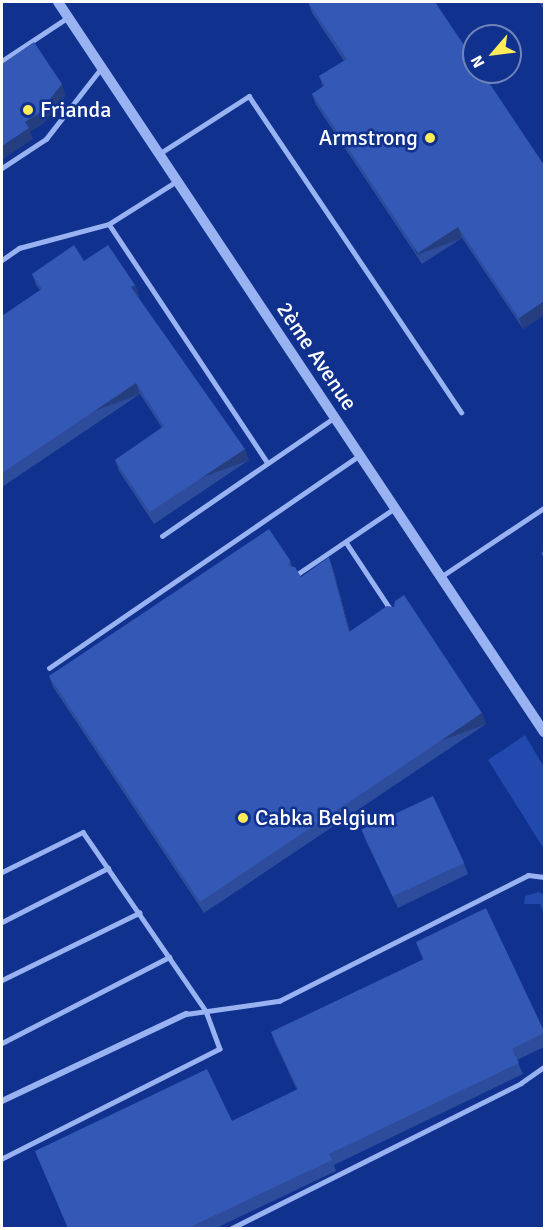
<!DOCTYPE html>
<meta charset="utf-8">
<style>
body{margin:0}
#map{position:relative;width:546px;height:1230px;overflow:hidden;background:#10318d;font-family:Signika,sans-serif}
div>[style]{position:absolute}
.green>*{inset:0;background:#2249ad}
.service>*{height:4.5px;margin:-2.25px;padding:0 2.25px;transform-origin:2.25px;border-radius:2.25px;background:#98b2f2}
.minor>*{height:6px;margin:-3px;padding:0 3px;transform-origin:3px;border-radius:3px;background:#98b2f2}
.tertiary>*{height:10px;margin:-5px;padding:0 5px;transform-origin:5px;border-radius:5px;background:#98b2f2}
.wall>*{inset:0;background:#2d4c9c}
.shaded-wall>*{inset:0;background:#243e7f;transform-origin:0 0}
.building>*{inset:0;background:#3458b5;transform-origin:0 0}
.dots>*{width:16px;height:16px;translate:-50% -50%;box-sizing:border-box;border:3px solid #10318d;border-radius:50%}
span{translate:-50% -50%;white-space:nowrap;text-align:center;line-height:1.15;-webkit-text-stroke:5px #10318d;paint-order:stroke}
.poi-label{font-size:22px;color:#fff}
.left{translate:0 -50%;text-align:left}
.right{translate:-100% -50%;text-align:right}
.street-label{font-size:22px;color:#fff}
.frame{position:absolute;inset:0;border:3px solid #fff;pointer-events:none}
.north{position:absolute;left:462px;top:24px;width:60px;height:60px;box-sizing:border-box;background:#10318d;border:2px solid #7083bb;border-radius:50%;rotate:242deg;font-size:16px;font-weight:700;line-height:24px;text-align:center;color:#fff}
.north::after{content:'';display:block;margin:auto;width:21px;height:27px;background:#ffec5a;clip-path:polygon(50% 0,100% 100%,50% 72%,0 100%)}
</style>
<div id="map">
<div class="green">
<i style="clip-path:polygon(525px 735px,544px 767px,544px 849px,488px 760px)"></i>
<i style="clip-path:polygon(539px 892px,544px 895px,544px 914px,540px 904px,524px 904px,525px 896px)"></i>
</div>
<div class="service">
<i style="left:2px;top:61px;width:78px;rotate:-33.5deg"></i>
<i style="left:159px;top:154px;width:107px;rotate:-32.8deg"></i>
<i style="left:249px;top:96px;width:381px;rotate:56.1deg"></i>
<i style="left:2px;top:168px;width:53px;rotate:-33.4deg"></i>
<i style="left:46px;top:139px;width:91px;rotate:-52.1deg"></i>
<i style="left:109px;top:224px;width:287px;rotate:56.4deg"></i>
<i style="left:2px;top:260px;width:21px;rotate:-35deg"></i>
<i style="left:19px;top:248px;width:93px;rotate:-14.9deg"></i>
<i style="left:109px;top:224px;width:80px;rotate:-32.3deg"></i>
<i style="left:162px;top:536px;width:210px;rotate:-34.5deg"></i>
<i style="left:346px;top:542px;width:82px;rotate:56.5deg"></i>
<i style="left:296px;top:575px;width:120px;rotate:-34.1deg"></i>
<i style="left:442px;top:576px;width:123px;rotate:-33.7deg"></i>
<i style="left:49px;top:668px;width:377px;rotate:-34.4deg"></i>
<i style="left:2px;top:872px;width:90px;rotate:-26.3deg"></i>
<i style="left:83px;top:832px;width:217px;rotate:55.5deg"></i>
<i style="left:206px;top:1011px;width:40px;rotate:69.8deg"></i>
<i style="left:220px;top:1049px;width:244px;rotate:153.2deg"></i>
<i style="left:2px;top:922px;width:119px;rotate:-27deg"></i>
<i style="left:2px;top:980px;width:153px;rotate:-26.1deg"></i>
<i style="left:186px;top:1014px;width:94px;rotate:-8deg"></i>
<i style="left:279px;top:1001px;width:279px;rotate:-26.8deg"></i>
<i style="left:528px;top:875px;width:16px;rotate:7deg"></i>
<i style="left:2px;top:1043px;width:188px;rotate:-27.2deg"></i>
<i style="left:232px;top:1228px;width:323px;rotate:-26.6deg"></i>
<i style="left:521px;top:1083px;width:28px;rotate:-35deg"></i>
</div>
<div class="minor">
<i style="left:2px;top:1101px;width:204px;rotate:-25.3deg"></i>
</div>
<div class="tertiary">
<i style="left:58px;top:2px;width:877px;rotate:56.35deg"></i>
</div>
<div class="wall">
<i style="clip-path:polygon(308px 2px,544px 165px,544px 315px,523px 329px,462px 238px,422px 264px,316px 105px,312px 94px,323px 87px,319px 76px,344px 61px,312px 13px)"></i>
<i style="clip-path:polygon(539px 2px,544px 2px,544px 10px)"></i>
<i style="clip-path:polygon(84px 261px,135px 285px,139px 296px,137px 297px,249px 460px,154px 524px,119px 471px,115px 460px,162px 428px,140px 394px,2px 487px,2px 316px,40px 290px,36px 285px,32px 274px)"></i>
<i style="clip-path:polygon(290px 560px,292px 567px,301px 577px,333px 568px,350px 631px,482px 713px,486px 724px,204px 913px,53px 687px,49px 676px)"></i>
<i style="clip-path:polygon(362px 830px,464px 863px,468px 874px,398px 908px,366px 841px)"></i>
<i style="clip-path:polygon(416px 942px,544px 1031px,544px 1047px,517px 1060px,523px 1074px,334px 1165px,336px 1171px,216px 1228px,68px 1228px,35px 1151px,232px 1121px,297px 1090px,275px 1043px,271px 1032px,423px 960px)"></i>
</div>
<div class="shaded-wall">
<i style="clip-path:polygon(62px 84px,66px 96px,43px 124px,30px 132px,33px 139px,2px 160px,2px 146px)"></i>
<i style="left:458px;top:227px;width:12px;height:48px;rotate:70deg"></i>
<i style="left:135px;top:285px;width:12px;height:4px;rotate:70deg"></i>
<i style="clip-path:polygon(544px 301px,544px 315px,523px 329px,519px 318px)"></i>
<i style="left:136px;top:383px;width:12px;height:161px;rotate:70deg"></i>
<i style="left:245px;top:449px;width:12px;height:114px;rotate:70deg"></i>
<i style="clip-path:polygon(329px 557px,333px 568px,353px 643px,349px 632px)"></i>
<i style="left:482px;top:713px;width:12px;height:339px;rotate:70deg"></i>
</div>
<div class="building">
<i style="clip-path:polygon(308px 2px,435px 2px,474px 60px,474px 72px,482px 72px,544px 165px,544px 301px,519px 318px,458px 227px,418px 253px,312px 94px,325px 85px,319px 76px,347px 59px)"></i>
<i style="clip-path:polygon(34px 42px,62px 84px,39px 113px,25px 122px,29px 128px,2px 146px,2px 64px)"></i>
<i style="clip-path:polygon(74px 245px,84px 261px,108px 245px,135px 285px,131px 287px,245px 449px,150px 512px,115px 460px,164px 426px,136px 383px,2px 473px,2px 316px,42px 289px,32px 274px)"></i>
<i style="clip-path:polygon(269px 529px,290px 560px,288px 566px,295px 567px,301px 577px,329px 557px,349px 632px,387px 606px,394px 607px,395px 601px,404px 595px,482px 713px,200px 902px,49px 676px)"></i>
<i style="clip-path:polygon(544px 551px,544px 558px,541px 553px)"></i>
<i style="left:433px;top:796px;width:74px;height:79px;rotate:65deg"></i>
<i style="clip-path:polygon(486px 908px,544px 1031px,544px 1033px,512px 1049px,519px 1063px,329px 1154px,332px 1160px,188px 1228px,68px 1228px,35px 1151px,207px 1069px,232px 1121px,298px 1089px,271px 1032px,424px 959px,416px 942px)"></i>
</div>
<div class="dots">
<i style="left:28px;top:110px;background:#ffec5a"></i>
<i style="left:430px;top:138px;background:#ffec5a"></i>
<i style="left:243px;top:818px;background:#ffec5a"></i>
</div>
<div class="poi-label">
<span class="left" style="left:40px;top:110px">Frianda</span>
<span class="right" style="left:418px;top:138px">Armstrong</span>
<span class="left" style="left:255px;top:818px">Cabka Belgium</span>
</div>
<div class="street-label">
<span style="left:317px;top:356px;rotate:56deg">2ème Avenue</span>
</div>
<div class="frame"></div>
<div class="north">N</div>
</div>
